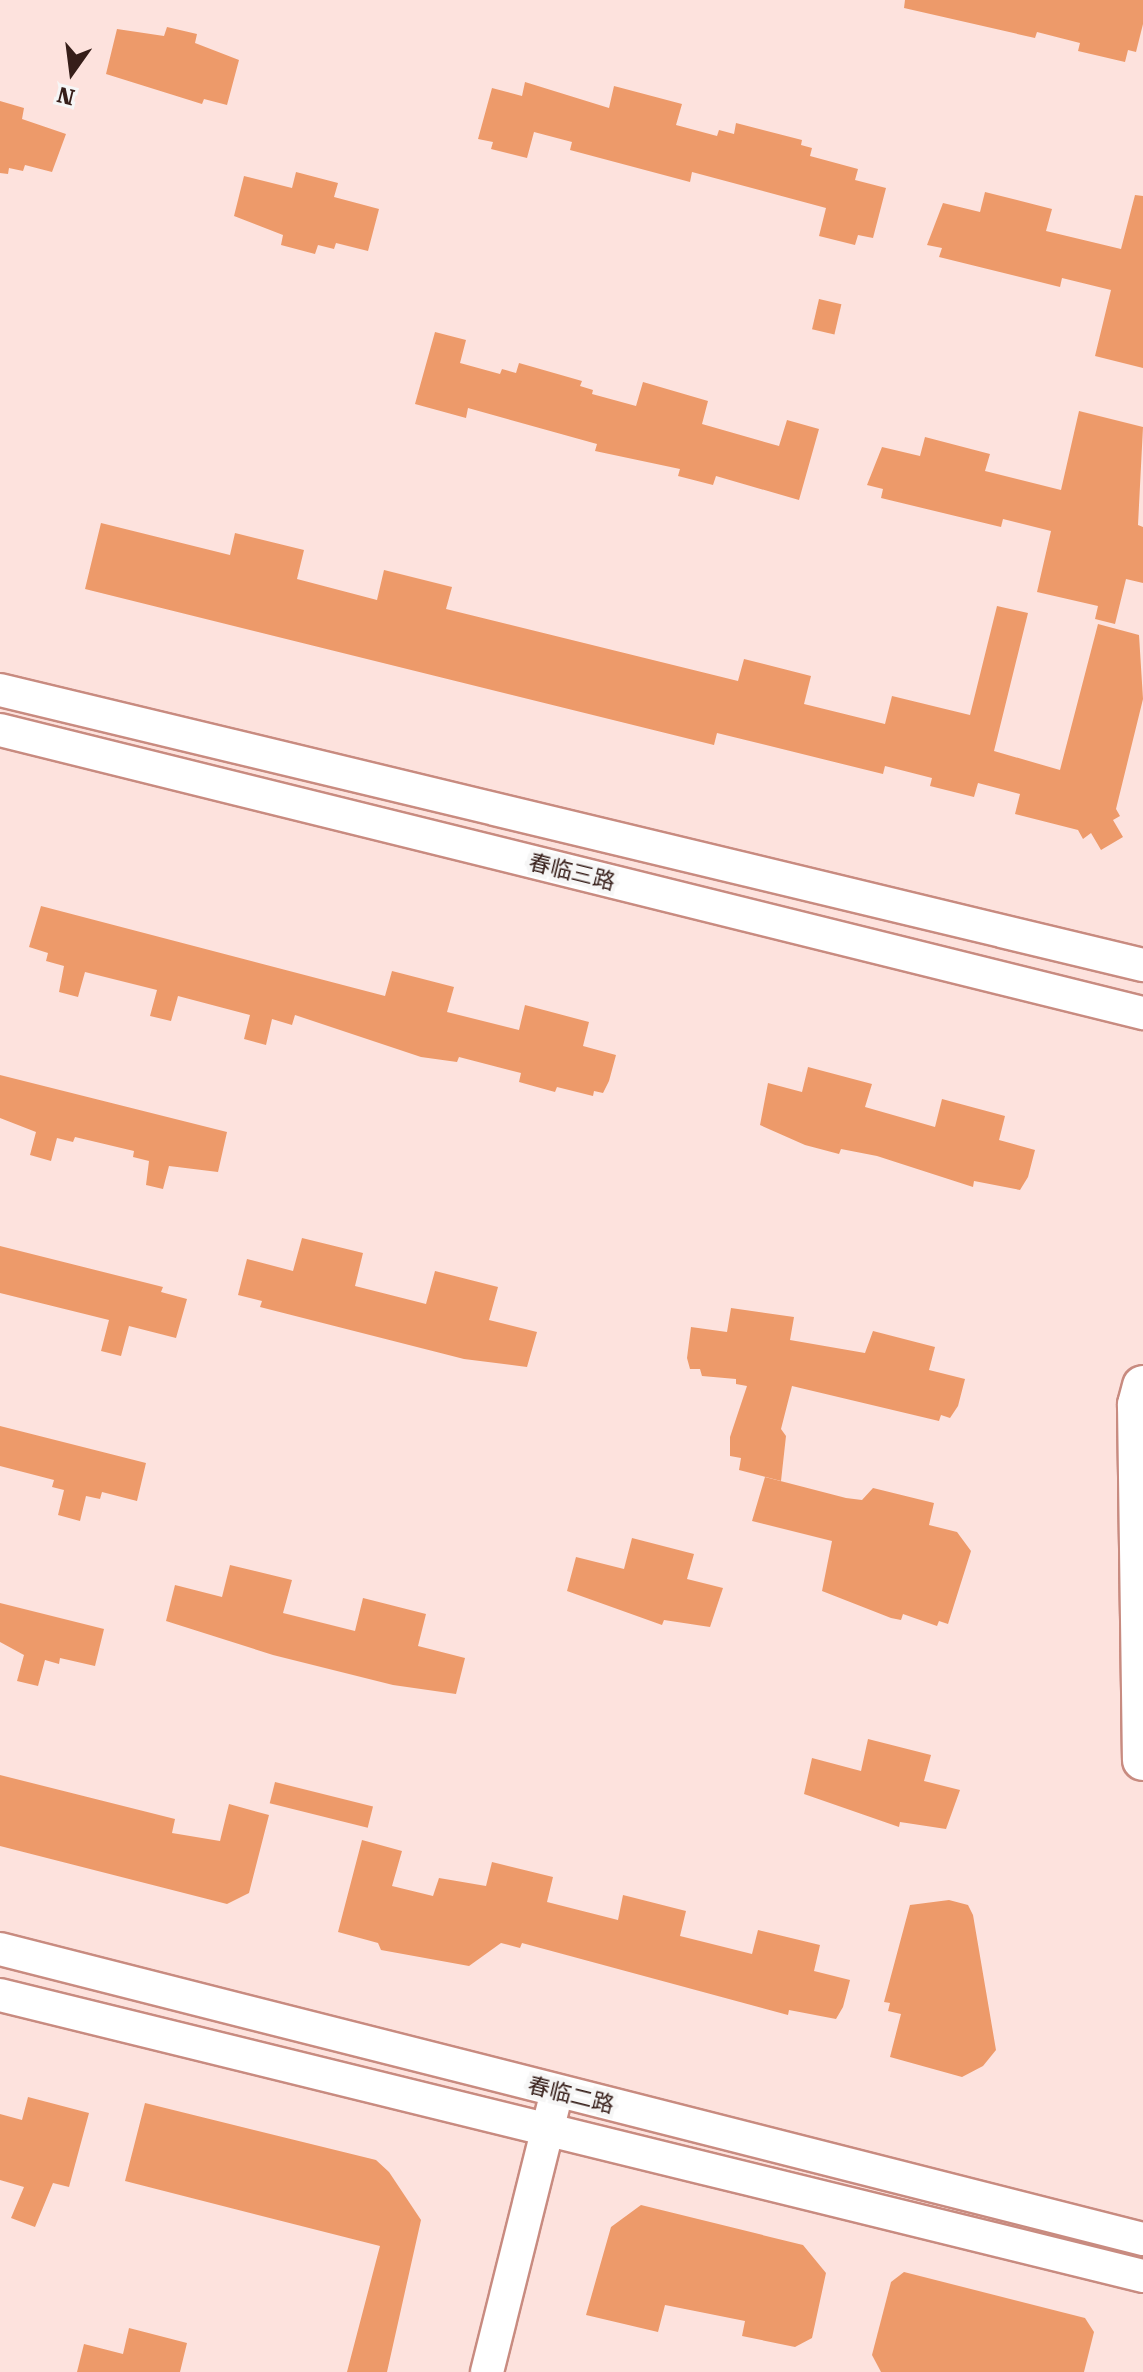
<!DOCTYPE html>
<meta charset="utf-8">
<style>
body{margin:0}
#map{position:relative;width:1143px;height:2372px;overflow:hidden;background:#fde2dd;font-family:"Roboto Serif","Noto Sans SC",serif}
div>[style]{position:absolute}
.building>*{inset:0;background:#ed9a6a;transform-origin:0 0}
.roads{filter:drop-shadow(2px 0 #c88b80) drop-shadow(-2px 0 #c88b80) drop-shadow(0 2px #c88b80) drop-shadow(0 -2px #c88b80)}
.minor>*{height:32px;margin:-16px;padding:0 16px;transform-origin:16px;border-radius:16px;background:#fff}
.major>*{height:40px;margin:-20px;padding:0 20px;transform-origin:20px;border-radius:20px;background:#fff}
span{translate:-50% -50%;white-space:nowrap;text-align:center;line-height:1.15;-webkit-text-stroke:8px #f6f6f6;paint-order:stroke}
.street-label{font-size:22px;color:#361e19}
.north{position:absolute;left:32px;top:32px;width:80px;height:80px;-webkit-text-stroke:6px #f6f6f6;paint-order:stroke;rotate:194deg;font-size:22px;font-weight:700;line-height:32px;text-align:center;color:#361e19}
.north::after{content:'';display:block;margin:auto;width:28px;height:36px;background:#361e19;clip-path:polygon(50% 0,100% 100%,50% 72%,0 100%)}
</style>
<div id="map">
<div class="building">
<i style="clip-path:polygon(905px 0,1143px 0,1143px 24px,1136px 52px,1128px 50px,1125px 62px,1078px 51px,1080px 43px,1037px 32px,1035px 38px,904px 8px)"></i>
<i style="clip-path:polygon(167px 27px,197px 34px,195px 43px,239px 60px,227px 105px,204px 99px,202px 104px,106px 74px,117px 29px,164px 36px)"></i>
<i style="clip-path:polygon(525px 82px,609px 108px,614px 86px,682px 104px,676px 125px,717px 136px,719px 130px,734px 134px,736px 123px,802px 140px,801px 145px,812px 148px,810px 156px,858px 169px,855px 180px,886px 188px,873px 238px,858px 235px,855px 245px,819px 236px,826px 208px,692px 172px,690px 182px,570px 150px,572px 142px,534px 132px,527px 158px,491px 149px,493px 142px,478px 139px,492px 88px,522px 96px)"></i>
<i style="clip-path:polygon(0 101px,24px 108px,22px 119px,66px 134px,52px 172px,25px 165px,23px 171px,9px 168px,8px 174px,0 173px)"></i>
<i style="clip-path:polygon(296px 172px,338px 183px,334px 197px,379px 209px,368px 251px,336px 243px,334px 249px,318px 245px,315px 254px,281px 245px,283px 235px,234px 216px,244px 176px,292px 188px)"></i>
<i style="clip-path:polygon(985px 192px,1052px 209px,1046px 231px,1121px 249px,1135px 195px,1143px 196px,1143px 368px,1095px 356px,1111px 290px,1062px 278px,1060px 287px,939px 257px,942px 248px,927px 245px,943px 203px,980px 212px)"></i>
<i style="left:819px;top:299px;width:23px;height:31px;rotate:13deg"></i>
<i style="clip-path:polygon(435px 332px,466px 340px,460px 363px,500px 374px,502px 369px,516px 373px,519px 363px,582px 381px,580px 386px,593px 390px,592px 394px,636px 406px,643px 382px,708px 401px,702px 424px,779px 446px,787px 420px,819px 429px,799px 500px,716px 476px,713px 485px,678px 476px,680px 469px,595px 451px,597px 444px,468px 408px,466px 418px,415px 404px)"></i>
<i style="clip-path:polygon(1079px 411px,1143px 427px,1138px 525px,1143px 527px,1143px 583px,1126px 579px,1115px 624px,1095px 619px,1098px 606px,1037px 592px,1051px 531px,1003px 519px,1001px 527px,881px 498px,883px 489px,867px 485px,882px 447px,920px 456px,925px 437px,990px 454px,985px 471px,1061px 490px)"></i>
<i style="clip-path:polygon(101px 523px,230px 555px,235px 533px,304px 550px,297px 579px,377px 600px,384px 570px,452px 587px,446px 609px,738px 681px,744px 659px,811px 676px,804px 704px,885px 724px,892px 696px,970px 715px,997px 606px,1028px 613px,994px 751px,1060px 770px,1098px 624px,1139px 635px,1143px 699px,1116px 809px,1120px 816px,1113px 820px,1123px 837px,1101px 850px,1091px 833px,1083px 839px,1078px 830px,1015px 814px,1020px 794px,978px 783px,974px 797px,930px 786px,932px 778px,885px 766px,883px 774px,717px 733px,714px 745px,85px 589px)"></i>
<i style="clip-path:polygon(41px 906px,385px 996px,392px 971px,454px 987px,447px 1012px,519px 1030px,525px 1005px,589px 1022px,583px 1046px,616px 1055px,609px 1081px,603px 1093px,594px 1091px,593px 1096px,557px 1087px,555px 1092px,519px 1082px,521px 1073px,459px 1057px,457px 1062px,421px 1057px,295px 1015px,292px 1025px,272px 1019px,266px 1045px,244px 1039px,250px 1015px,178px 996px,171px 1021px,150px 1016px,157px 990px,85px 972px,78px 997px,59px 992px,64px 966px,46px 961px,48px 953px,29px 947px)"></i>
<i style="clip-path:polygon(808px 1067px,872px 1084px,865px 1107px,935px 1127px,942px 1099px,1005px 1116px,999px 1140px,1035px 1150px,1028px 1177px,1020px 1190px,974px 1181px,973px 1187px,877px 1156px,841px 1149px,839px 1154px,805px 1145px,760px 1125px,768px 1083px,802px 1092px)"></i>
<i style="clip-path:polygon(0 1075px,227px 1132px,218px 1172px,169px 1166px,163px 1189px,146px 1185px,149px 1161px,133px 1157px,134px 1151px,75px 1137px,73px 1142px,57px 1138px,51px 1161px,30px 1155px,36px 1132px,0 1118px)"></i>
<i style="clip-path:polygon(302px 1238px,363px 1253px,355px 1286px,426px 1304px,435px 1271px,498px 1287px,489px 1320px,537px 1332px,527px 1367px,464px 1359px,260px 1307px,262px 1301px,238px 1295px,247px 1259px,293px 1271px)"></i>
<i style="clip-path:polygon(0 1246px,163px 1287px,161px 1292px,187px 1299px,176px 1338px,129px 1326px,121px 1356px,101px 1351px,109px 1320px,0 1293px)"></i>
<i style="clip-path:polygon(731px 1308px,794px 1317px,790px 1340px,865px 1353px,873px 1331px,935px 1347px,929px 1370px,965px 1379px,958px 1406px,950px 1418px,941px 1415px,939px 1421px,792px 1386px,781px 1429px,786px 1436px,781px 1481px,739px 1470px,741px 1458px,730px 1456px,730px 1437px,747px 1386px,736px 1384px,736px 1379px,702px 1376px,700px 1369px,690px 1369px,687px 1358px,691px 1327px,727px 1332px)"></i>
<i style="clip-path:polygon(0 1426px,146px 1463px,137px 1501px,102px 1492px,100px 1499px,86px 1496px,80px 1521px,58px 1515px,64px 1490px,52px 1487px,54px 1480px,0 1466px)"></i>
<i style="clip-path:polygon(765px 1477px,846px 1498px,862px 1500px,873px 1488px,934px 1503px,929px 1525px,957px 1532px,971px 1551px,948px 1624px,939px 1621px,937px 1626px,903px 1614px,901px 1620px,891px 1618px,822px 1591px,832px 1541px,752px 1521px)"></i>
<i style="clip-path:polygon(632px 1538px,694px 1554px,687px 1579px,723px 1588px,710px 1627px,664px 1620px,662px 1625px,567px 1591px,576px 1557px,624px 1569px)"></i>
<i style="clip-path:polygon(230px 1565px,292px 1580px,283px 1613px,355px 1631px,363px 1598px,426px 1614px,418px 1646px,465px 1658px,456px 1694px,393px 1685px,273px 1655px,166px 1621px,175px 1585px,222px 1597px)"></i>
<i style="clip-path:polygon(0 1603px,104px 1629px,95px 1666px,60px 1658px,59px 1664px,45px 1660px,38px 1686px,17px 1681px,24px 1655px,0 1642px)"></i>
<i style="clip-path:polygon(868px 1739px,931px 1755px,924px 1781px,960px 1790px,946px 1829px,900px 1822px,899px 1827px,804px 1794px,812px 1758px,861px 1771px)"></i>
<i style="clip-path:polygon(0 1775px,175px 1819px,172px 1833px,220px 1841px,229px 1804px,269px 1815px,249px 1893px,227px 1904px,0 1846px)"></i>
<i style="left:275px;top:1782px;width:101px;height:22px;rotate:14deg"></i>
<i style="clip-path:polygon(362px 1840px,402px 1851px,392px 1886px,433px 1896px,439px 1878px,486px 1886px,492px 1862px,553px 1877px,547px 1902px,618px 1920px,623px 1895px,686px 1911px,680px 1936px,752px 1954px,758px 1930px,820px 1945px,814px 1971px,850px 1980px,843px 2007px,836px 2019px,789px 2010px,788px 2015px,522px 1943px,520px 1948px,501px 1943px,469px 1966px,381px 1950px,378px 1943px,338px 1932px)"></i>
<i style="clip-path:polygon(949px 1900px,968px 1905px,973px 1915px,996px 2050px,983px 2066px,962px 2077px,890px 2057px,901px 2014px,888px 2011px,890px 2003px,884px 2002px,910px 1905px)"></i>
<i style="clip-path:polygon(28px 2097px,89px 2113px,69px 2187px,53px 2183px,35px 2227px,11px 2218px,24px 2187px,0 2180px,0 2114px,22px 2120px)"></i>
<i style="clip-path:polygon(145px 2103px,376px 2160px,389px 2172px,421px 2220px,387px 2372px,347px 2372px,380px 2246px,125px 2181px)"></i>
<i style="clip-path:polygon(641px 2205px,803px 2245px,826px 2273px,812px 2338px,795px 2347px,742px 2336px,745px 2321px,665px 2305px,658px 2332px,586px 2315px,611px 2227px)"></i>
<i style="clip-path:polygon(904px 2272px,1085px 2318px,1094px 2332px,1084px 2372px,881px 2372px,872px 2355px,891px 2282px)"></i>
<i style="clip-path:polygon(129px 2328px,187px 2343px,180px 2372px,77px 2372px,84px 2344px,123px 2354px)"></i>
</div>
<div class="roads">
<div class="minor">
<i style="left:0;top:690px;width:1176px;rotate:13.53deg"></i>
<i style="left:0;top:730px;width:1178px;rotate:13.91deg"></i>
<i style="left:0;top:1949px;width:1179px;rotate:14.24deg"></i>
<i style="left:0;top:1995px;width:1177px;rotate:13.81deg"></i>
<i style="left:487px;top:2372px;width:273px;rotate:-76deg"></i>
</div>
<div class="major">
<i style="left:1143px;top:1386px;width:20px;rotate:105deg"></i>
<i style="left:1138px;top:1405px;width:355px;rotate:89.2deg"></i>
</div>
</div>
<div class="street-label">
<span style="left:572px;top:872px;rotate:14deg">春临三路</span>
<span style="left:571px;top:2095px;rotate:14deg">春临二路</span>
</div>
<div class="north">N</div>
</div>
